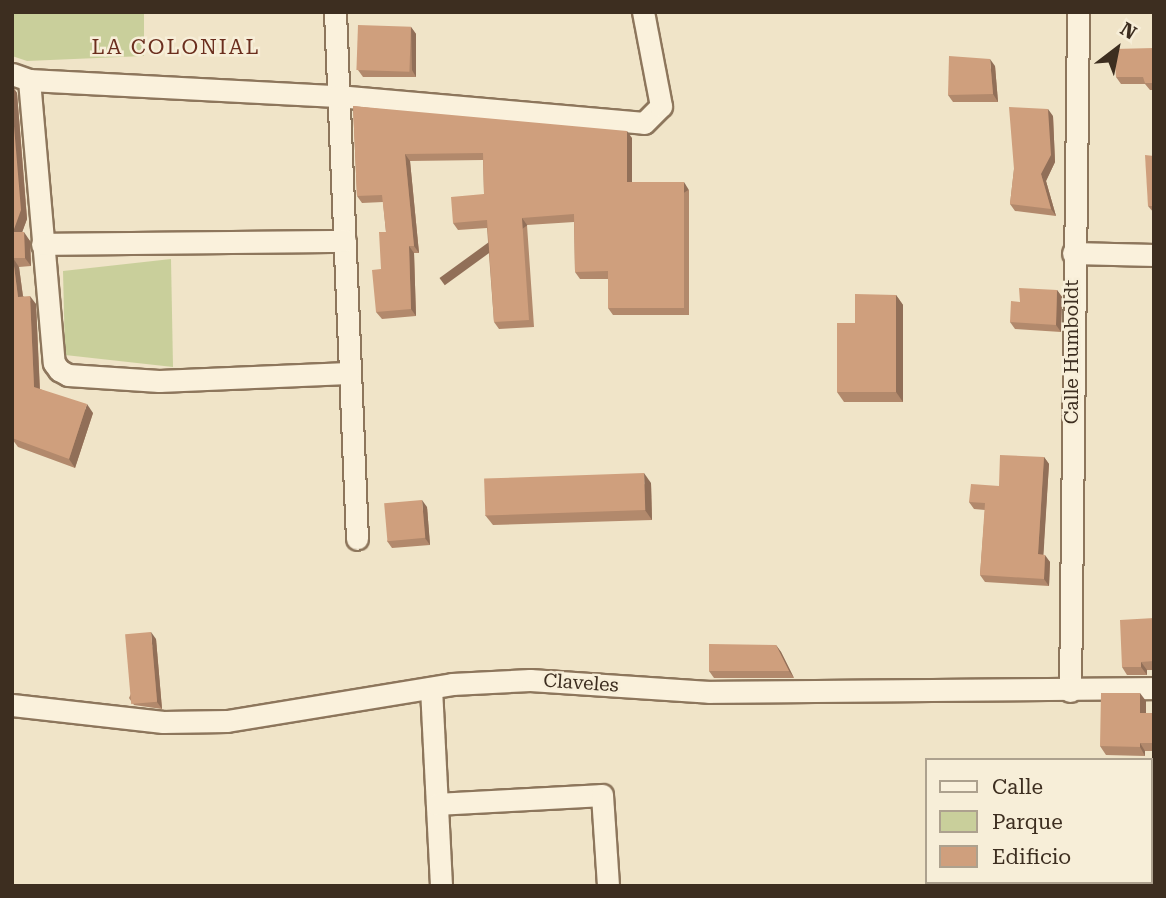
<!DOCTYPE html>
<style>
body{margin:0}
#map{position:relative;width:1166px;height:898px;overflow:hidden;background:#f0e4c8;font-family:"Roboto Serif",serif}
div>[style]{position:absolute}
.green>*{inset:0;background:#c9cf9b}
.roads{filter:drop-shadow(2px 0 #8d765c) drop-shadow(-2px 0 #8d765c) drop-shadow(0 2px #8d765c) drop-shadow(0 -2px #8d765c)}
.street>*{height:21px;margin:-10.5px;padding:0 10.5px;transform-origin:10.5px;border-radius:10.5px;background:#faf1dc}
.wall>*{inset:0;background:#b2896c}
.shaded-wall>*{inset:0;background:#916f58;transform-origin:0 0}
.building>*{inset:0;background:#cf9f7d;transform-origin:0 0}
span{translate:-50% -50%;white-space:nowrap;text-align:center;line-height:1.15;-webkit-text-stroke:5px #f7eed8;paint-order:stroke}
.street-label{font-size:19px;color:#3d2e20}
.neighbourhood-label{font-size:21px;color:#6b2e1e;letter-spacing:2px}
.frame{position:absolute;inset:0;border:14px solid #3d2e20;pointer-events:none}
.legend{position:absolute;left:925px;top:758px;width:228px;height:126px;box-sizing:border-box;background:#f7eed8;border:2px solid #ada18e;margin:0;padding:9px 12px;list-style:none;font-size:21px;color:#3d2e20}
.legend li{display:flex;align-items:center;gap:14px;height:35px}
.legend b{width:35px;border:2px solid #ada18e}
.north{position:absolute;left:1082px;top:14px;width:70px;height:70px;-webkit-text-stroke:5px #f7eed8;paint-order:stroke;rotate:32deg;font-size:19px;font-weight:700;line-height:28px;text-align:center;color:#3d2e20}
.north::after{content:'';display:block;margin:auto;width:24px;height:32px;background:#3d2e20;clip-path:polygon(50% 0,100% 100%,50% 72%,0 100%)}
</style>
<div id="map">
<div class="green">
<i style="clip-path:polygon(12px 12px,144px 12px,144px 56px,27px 61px,12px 56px)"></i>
<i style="clip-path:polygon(171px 259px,173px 367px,65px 355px,63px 271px)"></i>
</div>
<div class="roads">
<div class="street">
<i style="left:335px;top:12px;width:527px;rotate:87.61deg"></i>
<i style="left:12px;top:74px;width:18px;rotate:19deg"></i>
<i style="left:29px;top:80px;width:308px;rotate:3deg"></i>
<i style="left:337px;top:96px;width:308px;rotate:5deg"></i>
<i style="left:644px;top:123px;width:24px;rotate:-45deg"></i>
<i style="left:661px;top:106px;width:96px;rotate:-100.8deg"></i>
<i style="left:29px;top:80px;width:284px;rotate:85deg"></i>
<i style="left:54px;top:363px;width:9px;rotate:54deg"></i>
<i style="left:59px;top:370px;width:10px;rotate:29deg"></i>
<i style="left:68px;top:375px;width:91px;rotate:3.8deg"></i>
<i style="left:159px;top:381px;width:189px;rotate:-2.4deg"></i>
<i style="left:42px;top:244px;width:303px;rotate:-0.6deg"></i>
<i style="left:1073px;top:253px;width:81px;rotate:1.4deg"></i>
<i style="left:431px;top:688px;width:198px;rotate:87.1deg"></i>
<i style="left:1070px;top:691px;width:679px;rotate:-89.32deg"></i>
<i style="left:12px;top:705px;width:152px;rotate:6.4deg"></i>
<i style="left:163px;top:722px;width:64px;rotate:-0.9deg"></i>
<i style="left:227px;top:721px;width:228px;rotate:-9.3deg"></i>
<i style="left:452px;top:684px;width:78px;rotate:-2.9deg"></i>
<i style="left:530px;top:680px;width:179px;rotate:3.8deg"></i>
<i style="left:709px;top:692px;width:445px;rotate:-0.5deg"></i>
<i style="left:437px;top:804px;width:165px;rotate:-3.1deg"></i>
<i style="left:602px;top:795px;width:91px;rotate:86.2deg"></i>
</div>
</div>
<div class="wall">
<i style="clip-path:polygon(411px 27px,416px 34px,416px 77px,363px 77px,358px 70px)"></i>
<i style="clip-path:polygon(1154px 48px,1154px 90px,1150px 90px,1145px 84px,1121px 84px,1116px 77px)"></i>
<i style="clip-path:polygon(995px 66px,998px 102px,953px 102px,948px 95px)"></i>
<i style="clip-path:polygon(12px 86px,17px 93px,27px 219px,22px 232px,30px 241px,31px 266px,19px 267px,23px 296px,36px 304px,40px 389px,93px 413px,75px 468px,18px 447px,12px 439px)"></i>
<i style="clip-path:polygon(353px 106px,632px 138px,632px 182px,689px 190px,689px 315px,613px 315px,608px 308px,608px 279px,580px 279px,575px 272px,574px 222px,527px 225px,534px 327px,499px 329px,494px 322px,487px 228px,458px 230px,453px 223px,484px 194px,483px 160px,410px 161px,419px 253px,414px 253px,416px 316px,382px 319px,376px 312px,386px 232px,383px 202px,362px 203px,357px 196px)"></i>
<i style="clip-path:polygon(1053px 116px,1055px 162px,1046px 181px,1056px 216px,1015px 211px,1010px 204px,1014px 169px)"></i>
<i style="clip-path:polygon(1154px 156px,1154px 213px,1148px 206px)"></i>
<i style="clip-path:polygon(1057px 290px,1062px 297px,1061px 332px,1015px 329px,1010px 322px,1020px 302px)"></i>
<i style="clip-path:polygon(896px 295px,903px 305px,903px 402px,844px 402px,837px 392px,855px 323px)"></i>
<i style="clip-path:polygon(1044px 457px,1049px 464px,1043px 555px,1050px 562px,1049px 586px,985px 582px,980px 575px,985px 510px,974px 509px,969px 502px,999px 486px)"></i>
<i style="clip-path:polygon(651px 483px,652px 520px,493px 525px,485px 515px)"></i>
<i style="clip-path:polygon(427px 507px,430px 545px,392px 548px,387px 541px)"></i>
<i style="clip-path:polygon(1154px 618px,1154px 670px,1147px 670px,1147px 675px,1127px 675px,1122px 667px)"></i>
<i style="clip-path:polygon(156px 639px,162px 709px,134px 705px,129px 698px)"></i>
<i style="clip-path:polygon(776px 645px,781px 652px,794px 678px,714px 678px,709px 671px)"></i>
<i style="clip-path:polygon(1146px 701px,1146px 713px,1154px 713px,1154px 751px,1145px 751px,1145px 756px,1106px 755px,1100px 746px)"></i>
</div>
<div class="shaded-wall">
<i style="clip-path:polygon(411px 27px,416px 34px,416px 77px,412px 70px)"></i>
<i style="clip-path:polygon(990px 59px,995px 66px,998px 102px,993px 94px)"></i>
<i style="clip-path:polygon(12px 86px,17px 93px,27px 219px,19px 241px,13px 232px)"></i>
<i style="clip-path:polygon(1048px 109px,1053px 116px,1055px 162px,1046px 181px,1056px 216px,1051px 209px,1041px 174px)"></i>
<i style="clip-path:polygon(627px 131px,632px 138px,632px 190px,627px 182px)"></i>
<i style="clip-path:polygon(405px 154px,410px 161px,419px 253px,414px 246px)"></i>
<i style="left:684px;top:182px;width:9px;height:126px;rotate:58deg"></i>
<i style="left:522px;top:218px;width:9px;height:102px;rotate:54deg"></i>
<i style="clip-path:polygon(24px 232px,30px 241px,31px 266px,25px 258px)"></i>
<i style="clip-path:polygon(409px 246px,414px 253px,416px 316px,411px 309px)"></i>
<i style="clip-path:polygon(13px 258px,19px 267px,24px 305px,18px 297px)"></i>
<i style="clip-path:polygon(1057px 290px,1062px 297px,1061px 332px,1056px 325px)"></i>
<i style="clip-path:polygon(896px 295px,903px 305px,903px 402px,896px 392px)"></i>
<i style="clip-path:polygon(30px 296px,36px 304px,40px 396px,34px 387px)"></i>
<i style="clip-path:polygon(87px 404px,93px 413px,75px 468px,69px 459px)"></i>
<i style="clip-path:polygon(1044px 457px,1049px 464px,1043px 562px,1038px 554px)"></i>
<i style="clip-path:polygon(644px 473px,651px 483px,652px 520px,645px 510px)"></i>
<i style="clip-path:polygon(422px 500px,427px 507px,430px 545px,425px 538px)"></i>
<i style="clip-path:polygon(1045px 555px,1050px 562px,1049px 586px,1044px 579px)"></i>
<i style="clip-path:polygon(151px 632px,156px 639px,162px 709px,157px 702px)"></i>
<i style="clip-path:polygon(776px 645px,781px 652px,794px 678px,789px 671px)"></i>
<i style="clip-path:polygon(1141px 662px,1147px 670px,1147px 675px,1141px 667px)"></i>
<i style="clip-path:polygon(1140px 693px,1146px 701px,1146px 722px,1140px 713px)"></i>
<i style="clip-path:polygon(1140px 743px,1145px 751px,1145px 756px,1140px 747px)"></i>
</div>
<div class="building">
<i style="left:358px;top:25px;width:53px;height:45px;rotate:2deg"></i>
<i style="clip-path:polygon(1154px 48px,1154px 83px,1145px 83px,1143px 77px,1116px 77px,1114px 49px)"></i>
<i style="clip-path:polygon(949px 56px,990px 59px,993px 94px,948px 95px)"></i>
<i style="clip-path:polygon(12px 102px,21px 210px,13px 232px,24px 232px,25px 258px,13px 258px,18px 297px,30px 296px,34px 387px,87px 404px,69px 459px,12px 438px)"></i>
<i style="clip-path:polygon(353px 106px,627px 131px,627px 182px,684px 182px,684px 308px,608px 308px,608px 271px,575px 272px,574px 214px,522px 218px,529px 320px,494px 322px,487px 220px,453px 223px,451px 197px,484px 194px,483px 153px,405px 154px,414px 246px,409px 246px,411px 309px,376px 312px,372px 270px,381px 269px,379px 232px,386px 232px,382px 195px,357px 196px)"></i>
<i style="clip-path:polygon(1009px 107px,1048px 109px,1051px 155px,1041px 174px,1051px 209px,1010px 204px,1014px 169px)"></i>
<i style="clip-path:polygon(1145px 155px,1154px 156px,1154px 206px,1148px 206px)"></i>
<i style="clip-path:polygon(1019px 288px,1057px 290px,1056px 325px,1010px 322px,1011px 301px,1020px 302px)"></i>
<i style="clip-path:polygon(855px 294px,896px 295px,896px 392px,837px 392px,837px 323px,855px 323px)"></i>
<i style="clip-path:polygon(1000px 455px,1044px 457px,1038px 554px,1045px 555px,1044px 579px,980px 575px,985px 503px,969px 502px,971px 484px,999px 486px)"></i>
<i style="left:644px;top:473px;width:37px;height:160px;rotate:88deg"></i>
<i style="left:422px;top:500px;width:38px;height:38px;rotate:85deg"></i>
<i style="clip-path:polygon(1154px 618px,1154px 661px,1141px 662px,1141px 667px,1122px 667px,1120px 620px)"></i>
<i style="left:151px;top:632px;width:70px;height:26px;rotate:85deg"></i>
<i style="clip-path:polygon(709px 644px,776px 645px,789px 671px,709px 671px)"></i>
<i style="clip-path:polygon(1101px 693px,1140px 693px,1140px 713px,1154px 713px,1154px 743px,1140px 743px,1140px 747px,1100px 746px)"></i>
</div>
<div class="street-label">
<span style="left:1072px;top:352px;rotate:-90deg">Calle Humboldt</span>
<span style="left:581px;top:683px;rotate:4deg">Claveles</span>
</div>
<div class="neighbourhood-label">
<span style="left:176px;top:47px">LA COLONIAL</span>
</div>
<div class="frame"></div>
<ul class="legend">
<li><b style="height:9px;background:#faf1dc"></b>Calle</li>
<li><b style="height:19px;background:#c9cf9b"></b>Parque</li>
<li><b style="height:19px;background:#cf9f7d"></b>Edificio</li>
</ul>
<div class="north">N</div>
</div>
